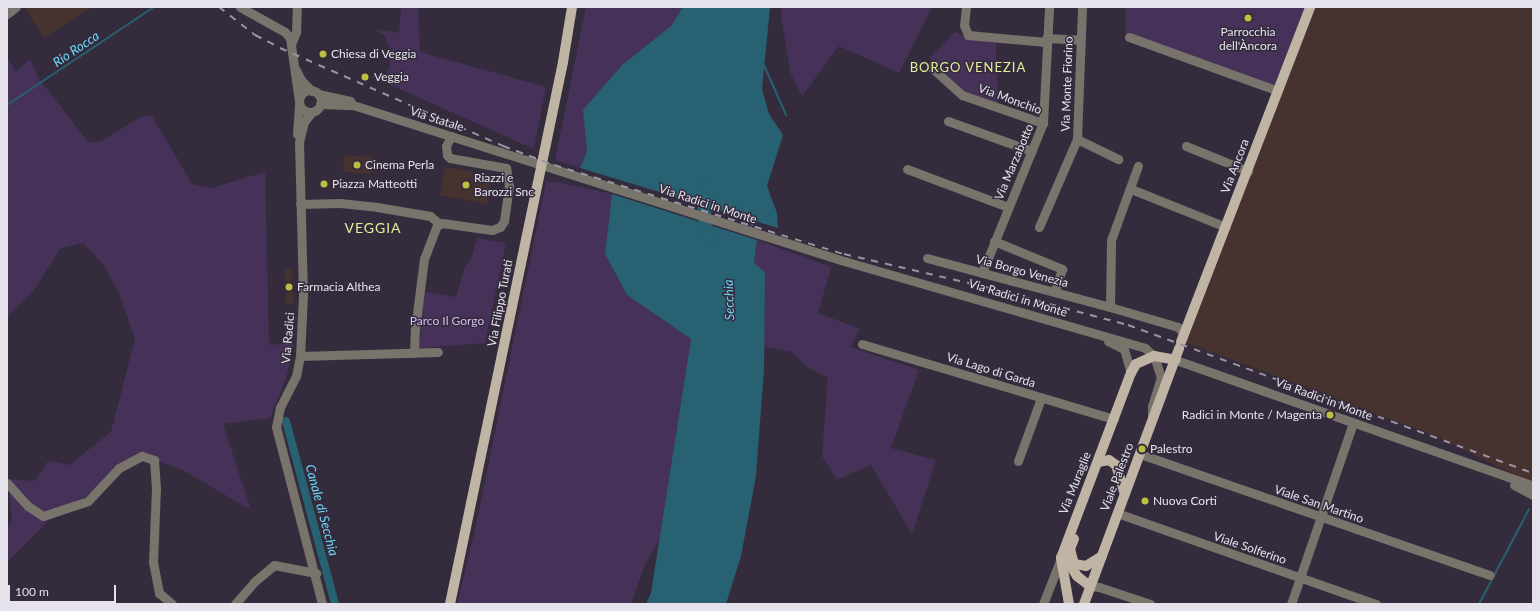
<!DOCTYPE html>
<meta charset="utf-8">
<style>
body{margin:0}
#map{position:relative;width:1540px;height:611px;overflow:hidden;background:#342c3d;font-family:Lato,sans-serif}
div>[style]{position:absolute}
.commercial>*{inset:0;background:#46322e;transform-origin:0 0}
.industrial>*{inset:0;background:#46322f}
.green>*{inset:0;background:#463259}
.water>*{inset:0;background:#286172}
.stream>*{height:2px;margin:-1px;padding:0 1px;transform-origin:1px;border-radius:1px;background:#286172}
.canal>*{height:8px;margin:-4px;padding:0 4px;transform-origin:4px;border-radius:4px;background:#286172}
.river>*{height:13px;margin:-6.5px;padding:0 6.5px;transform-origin:6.5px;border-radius:6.5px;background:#286172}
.minor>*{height:9px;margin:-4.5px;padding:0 4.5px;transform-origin:4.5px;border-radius:4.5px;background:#78736b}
.minor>.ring{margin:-4.5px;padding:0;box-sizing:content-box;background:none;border:9px solid #78736b;border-radius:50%}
.major>*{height:10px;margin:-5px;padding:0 5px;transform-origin:5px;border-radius:5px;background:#c0b5a5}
.rail>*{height:2px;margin-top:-1px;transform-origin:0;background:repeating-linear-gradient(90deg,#9993a1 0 7px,transparent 0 14px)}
.dots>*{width:11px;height:11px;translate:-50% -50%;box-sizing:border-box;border:2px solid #342c3d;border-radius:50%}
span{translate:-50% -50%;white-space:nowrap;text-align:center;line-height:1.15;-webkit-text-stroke:3px #342c3d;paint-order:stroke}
.poi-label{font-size:12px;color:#e6e2ec}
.left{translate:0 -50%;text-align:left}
.right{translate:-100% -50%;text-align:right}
.street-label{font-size:12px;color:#e6e2ec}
.park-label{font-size:12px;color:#d6bbf3}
.water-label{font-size:13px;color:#6cdafb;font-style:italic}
.neighbourhood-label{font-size:13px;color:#e7eb9c;letter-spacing:1px}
.quarter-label{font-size:14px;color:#e7eb9c;letter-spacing:1px}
.frame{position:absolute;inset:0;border:8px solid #e6e2ec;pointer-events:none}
.scale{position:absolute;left:8px;top:585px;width:108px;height:18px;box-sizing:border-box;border:2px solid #e6e2ec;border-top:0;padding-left:5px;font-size:12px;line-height:14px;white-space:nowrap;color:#e6e2ec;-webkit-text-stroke:3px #342c3d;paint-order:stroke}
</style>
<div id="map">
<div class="commercial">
<i style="left:344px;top:155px;width:28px;height:17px;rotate:4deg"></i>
<i style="left:445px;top:167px;width:48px;height:29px;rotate:10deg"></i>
<i style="left:292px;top:268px;width:36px;height:7px;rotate:88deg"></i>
</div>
<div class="industrial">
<i style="clip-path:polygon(28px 7px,93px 7px,44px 38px,25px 9px)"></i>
<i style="clip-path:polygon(1311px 7px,1533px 7px,1533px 484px,1436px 436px,1185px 342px)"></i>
</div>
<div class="green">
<i style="clip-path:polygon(401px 7px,418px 7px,420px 52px,546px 87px,534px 149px,384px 82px,390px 65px,390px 50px,384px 35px,374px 29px,399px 33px)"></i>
<i style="clip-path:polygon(586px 7px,683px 7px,671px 26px,622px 65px,584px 110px,587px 151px,580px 168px,555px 160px)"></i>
<i style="clip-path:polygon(782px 7px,932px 7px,899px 73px,839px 46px,802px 96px,791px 74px,781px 16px)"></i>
<i style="clip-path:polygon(1126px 7px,1311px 7px,1279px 91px,1125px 38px)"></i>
<i style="clip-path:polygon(955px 32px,969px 39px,996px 42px,998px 104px,967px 93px,929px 58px)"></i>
<i style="clip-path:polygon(7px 58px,16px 72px,30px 59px,39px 79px,88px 142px,100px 142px,144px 115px,152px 116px,192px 184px,211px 188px,265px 172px,269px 345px,294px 343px,287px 375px,270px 418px,223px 424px,251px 510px,181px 469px,142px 456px,106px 483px,47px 522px,7px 562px,7px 528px,12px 521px,8px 479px,35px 481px,48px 461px,69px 465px,111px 432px,135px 339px,119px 293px,103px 264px,83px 243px,61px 248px,33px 291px,7px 316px)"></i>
<i style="clip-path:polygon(546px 182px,556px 182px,612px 194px,605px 254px,627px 295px,691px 339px,660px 538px,644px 567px,631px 604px,457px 604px,475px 530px)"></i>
<i style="clip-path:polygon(477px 238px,506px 243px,485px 343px,419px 348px,424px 292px,456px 297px,464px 269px,472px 256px)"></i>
<i style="clip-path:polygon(757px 240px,831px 267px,818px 313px,860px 329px,850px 347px,919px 370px,891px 448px,936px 460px,912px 534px,871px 465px,837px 480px,822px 456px,828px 378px,807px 367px,792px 352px,764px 347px,765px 272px,754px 263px)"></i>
</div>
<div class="water">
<i style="clip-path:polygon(683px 7px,770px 7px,762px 89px,769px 114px,783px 135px,767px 186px,777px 213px,778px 228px,580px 168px,587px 151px,583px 110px,622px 65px,671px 26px)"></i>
<i style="clip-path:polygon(612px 194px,757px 240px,754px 263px,765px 272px,764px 370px,756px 476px,741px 556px,726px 604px,646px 604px,651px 593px,691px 339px,627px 295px,605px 254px)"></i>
</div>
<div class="stream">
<i style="left:763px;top:63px;width:57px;rotate:66.1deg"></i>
<i style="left:7px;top:105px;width:177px;rotate:-33.7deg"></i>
<i style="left:750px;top:228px;width:9px;rotate:-58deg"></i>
<i style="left:1479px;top:604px;width:107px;rotate:-62.2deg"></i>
</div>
<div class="canal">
<i style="left:286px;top:421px;width:189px;rotate:75deg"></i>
</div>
<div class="river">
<i style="left:703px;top:188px;width:41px;rotate:87.2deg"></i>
<i style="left:705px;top:229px;width:11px;rotate:56deg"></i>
</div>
<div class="minor">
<i style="left:240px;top:7px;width:51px;rotate:29.1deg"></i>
<i style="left:285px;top:32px;width:8px;rotate:50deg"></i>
<i style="left:290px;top:38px;width:64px;rotate:81.9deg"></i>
<i style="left:966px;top:7px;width:18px;rotate:96deg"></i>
<i style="left:964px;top:25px;width:11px;rotate:68deg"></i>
<i style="left:968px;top:35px;width:78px;rotate:5.1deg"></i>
<i style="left:7px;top:14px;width:11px;rotate:-38deg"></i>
<i style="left:1129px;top:37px;width:158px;rotate:19.9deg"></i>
<i style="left:1046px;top:38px;width:34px;rotate:3deg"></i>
<i style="left:292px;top:42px;width:11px;rotate:-68deg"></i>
<i style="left:296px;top:32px;width:25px;rotate:-88deg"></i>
<i style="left:931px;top:67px;width:42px;rotate:42.1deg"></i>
<i style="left:962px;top:95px;width:86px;rotate:19.1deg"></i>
<i style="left:296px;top:70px;width:11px;rotate:63deg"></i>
<i style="left:301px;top:80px;width:16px;rotate:45deg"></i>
<i class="ring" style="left:299px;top:90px;width:13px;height:13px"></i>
<i style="left:318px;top:94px;width:33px;rotate:12deg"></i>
<i style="left:320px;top:104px;width:33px;rotate:2deg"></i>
<i style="left:353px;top:105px;width:515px;rotate:17.63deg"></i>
<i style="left:844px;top:261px;width:313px;rotate:16.1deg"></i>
<i style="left:1145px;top:348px;width:12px;rotate:42deg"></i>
<i style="left:1154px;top:356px;width:22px;rotate:72deg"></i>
<i style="left:1161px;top:377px;width:30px;rotate:107deg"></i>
<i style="left:1152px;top:406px;width:12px;rotate:90deg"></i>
<i style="left:312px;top:112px;width:13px;rotate:129deg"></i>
<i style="left:304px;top:122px;width:21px;rotate:104deg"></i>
<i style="left:299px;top:142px;width:153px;rotate:88.5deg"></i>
<i style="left:303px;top:295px;width:61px;rotate:92.8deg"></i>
<i style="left:300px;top:356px;width:20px;rotate:101deg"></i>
<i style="left:296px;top:376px;width:35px;rotate:117deg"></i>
<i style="left:280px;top:407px;width:20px;rotate:101deg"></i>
<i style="left:276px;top:427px;width:183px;rotate:75.4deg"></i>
<i style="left:948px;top:121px;width:89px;rotate:19.7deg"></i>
<i style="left:297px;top:134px;width:30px;rotate:-86deg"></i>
<i style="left:1077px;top:139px;width:46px;rotate:26deg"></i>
<i style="left:1186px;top:146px;width:67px;rotate:22deg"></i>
<i style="left:907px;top:169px;width:108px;rotate:20.6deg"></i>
<i style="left:1131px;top:189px;width:102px;rotate:21.8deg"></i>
<i style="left:300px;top:204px;width:40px;rotate:-1.4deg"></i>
<i style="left:340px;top:203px;width:37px;rotate:6deg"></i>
<i style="left:377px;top:207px;width:54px;rotate:9.6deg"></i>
<i style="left:430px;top:216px;width:13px;rotate:39deg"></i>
<i style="left:1039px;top:227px;width:96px;rotate:-66.6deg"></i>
<i style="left:1077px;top:139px;width:132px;rotate:-87.8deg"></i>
<i style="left:994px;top:241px;width:74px;rotate:22.4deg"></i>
<i style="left:1062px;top:269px;width:24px;rotate:109deg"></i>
<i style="left:927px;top:258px;width:189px;rotate:15deg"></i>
<i style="left:1110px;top:307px;width:71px;rotate:16.4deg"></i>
<i style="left:1178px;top:327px;width:9px;rotate:49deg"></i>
<i style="left:982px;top:273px;width:162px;rotate:-67.9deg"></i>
<i style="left:1043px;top:123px;width:116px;rotate:-87deg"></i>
<i style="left:1110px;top:307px;width:67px;rotate:-89.1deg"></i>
<i style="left:1111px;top:240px;width:79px;rotate:-70deg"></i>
<i style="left:1108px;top:341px;width:18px;rotate:27deg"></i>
<i style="left:1124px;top:349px;width:25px;rotate:74deg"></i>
<i style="left:862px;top:344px;width:263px;rotate:16.6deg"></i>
<i style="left:414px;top:353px;width:24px;rotate:-88deg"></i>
<i style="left:415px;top:329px;width:71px;rotate:-82.7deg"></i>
<i style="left:424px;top:259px;width:36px;rotate:-69deg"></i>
<i style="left:437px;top:225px;width:5px;rotate:-22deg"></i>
<i style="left:442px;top:223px;width:50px;rotate:8deg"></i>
<i style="left:492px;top:230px;width:9px;rotate:-21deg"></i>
<i style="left:500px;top:227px;width:7px;rotate:-56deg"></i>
<i style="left:504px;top:221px;width:35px;rotate:-82deg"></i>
<i style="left:509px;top:186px;width:18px;rotate:-99deg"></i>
<i style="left:506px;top:168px;width:57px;rotate:-169.9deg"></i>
<i style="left:450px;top:158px;width:4px;rotate:-135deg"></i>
<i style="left:447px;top:155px;width:9px;rotate:-96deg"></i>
<i style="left:446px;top:146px;width:11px;rotate:-63deg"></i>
<i style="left:300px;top:356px;width:138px;rotate:-1.7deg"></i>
<i style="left:1176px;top:360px;width:379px;rotate:19.4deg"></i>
<i style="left:1140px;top:454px;width:370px;rotate:19.1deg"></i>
<i style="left:1018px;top:461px;width:67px;rotate:-69.9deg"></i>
<i style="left:7px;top:483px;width:31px;rotate:48deg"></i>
<i style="left:28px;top:506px;width:18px;rotate:34deg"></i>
<i style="left:43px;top:516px;width:47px;rotate:-18.4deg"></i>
<i style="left:88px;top:501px;width:45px;rotate:-46.8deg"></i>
<i style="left:119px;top:468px;width:26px;rotate:-28deg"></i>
<i style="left:142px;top:456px;width:13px;rotate:18deg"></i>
<i style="left:154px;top:460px;width:28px;rotate:86deg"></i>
<i style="left:156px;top:488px;width:74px;rotate:92.3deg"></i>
<i style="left:153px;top:562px;width:32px;rotate:79deg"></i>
<i style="left:159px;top:593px;width:17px;rotate:40deg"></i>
<i style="left:1514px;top:485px;width:21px;rotate:28deg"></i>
<i style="left:1117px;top:513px;width:275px;rotate:19.4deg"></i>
<i style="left:1090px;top:586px;width:9px;rotate:6deg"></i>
<i style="left:1099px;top:587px;width:54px;rotate:18.4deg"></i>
<i style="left:235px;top:604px;width:29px;rotate:-49deg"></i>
<i style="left:254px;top:582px;width:26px;rotate:-40deg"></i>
<i style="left:274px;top:565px;width:43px;rotate:10.8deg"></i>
<i style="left:1043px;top:604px;width:49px;rotate:-68.6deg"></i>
<i style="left:1291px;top:604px;width:191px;rotate:-71.1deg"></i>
</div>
<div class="major">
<i style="left:1181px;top:342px;width:359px;rotate:-68.9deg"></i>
<i style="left:1098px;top:462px;width:11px;rotate:-10deg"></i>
<i style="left:1109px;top:460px;width:9px;rotate:36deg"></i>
<i style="left:1116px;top:465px;width:30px;rotate:73deg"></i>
<i style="left:1074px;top:539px;width:11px;rotate:112deg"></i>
<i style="left:1070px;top:549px;width:16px;rotate:75deg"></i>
<i style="left:1074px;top:564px;width:12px;rotate:9deg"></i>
<i style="left:1086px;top:566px;width:19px;rotate:-32deg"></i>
<i style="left:1066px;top:559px;width:20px;rotate:57deg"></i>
<i style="left:1077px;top:576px;width:16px;rotate:38deg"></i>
<i style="left:450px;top:604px;width:554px;rotate:-78.22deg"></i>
<i style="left:563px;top:62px;width:56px;rotate:-80.7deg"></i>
<i style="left:1069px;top:604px;width:47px;rotate:-99.9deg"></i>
<i style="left:1061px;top:558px;width:198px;rotate:-69.3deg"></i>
<i style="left:1131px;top:373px;width:10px;rotate:-61deg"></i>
<i style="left:1136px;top:364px;width:20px;rotate:-24deg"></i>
<i style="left:1154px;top:356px;width:22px;rotate:10deg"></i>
<i style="left:1084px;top:604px;width:273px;rotate:-69.6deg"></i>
</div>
<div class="rail">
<i style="left:219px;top:7px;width:46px;rotate:37.9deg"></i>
<i style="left:255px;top:35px;width:28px;rotate:27deg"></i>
<i style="left:280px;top:48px;width:244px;rotate:23.7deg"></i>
<i style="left:503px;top:146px;width:54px;rotate:20.4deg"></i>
<i style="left:554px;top:165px;width:303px;rotate:17.1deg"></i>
<i style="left:844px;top:254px;width:142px;rotate:13.1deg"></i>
<i style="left:982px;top:286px;width:151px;rotate:15deg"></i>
<i style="left:1128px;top:325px;width:431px;rotate:20.1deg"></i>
</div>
<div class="dots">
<i style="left:1248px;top:18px;background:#bdbf43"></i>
<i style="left:323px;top:54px;background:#bdbf43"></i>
<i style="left:365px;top:77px;background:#bdbf43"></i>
<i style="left:357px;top:165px;background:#bdbf43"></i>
<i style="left:324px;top:184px;background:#bdbf43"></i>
<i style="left:466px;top:185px;background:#bdbf43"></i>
<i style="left:289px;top:287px;background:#bdbf43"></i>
<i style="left:1330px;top:415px;background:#bdbf43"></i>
<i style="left:1142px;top:449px;background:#bdbf43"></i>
<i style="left:1145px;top:501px;background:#bdbf43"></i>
</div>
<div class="poi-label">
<span style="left:1248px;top:39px">Parrocchia<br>dell'Àncora</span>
<span class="left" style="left:331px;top:54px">Chiesa di Veggia</span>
<span class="left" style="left:374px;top:77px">Veggia</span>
<span class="left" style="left:365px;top:165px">Cinema Perla</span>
<span class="left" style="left:474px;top:185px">Riazzi e<br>Barozzi Snc</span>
<span class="left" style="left:332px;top:184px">Piazza Matteotti</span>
<span class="left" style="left:297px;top:287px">Farmacia Althea</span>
<span class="right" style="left:1322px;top:415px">Radici in Monte / Magenta</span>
<span class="left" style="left:1150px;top:449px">Palestro</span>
<span class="left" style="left:1153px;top:501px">Nuova Corti</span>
</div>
<div class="street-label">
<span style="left:1067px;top:84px;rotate:-88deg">Via Monte Fiorino</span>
<span style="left:1010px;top:99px;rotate:20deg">Via Monchio</span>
<span style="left:437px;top:119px;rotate:18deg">Via Statale</span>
<span style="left:1014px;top:162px;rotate:-67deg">Via Marzabotto</span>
<span style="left:1235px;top:166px;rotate:-69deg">Via Ancora</span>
<span style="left:708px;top:204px;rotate:18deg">Via Radici in Monte</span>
<span style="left:1022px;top:271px;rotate:15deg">Via Borgo Venezia</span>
<span style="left:1018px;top:298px;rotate:17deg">Via Radici in Monte</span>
<span style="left:500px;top:303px;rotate:-79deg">Via Filippo Turati</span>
<span style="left:288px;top:338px;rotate:-85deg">Via Radici</span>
<span style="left:991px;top:370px;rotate:17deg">Via Lago di Garda</span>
<span style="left:1324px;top:399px;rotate:20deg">Via Radici in Monte</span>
<span style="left:1117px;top:477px;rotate:-69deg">Viale Palestro</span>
<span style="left:1075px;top:483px;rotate:-68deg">Via Muraglie</span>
<span style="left:1319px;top:504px;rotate:19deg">Viale San Martino</span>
<span style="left:1250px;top:548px;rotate:19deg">Viale Solferino</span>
</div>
<div class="park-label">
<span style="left:447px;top:321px">Parco Il Gorgo</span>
</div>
<div class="water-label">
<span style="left:76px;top:49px;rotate:-34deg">Rio Rocca</span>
<span style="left:729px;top:300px;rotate:-92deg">Secchia</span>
<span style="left:322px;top:510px;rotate:75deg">Canale di Secchia</span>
</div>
<div class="neighbourhood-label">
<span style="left:968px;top:67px">BORGO VENEZIA</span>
</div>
<div class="quarter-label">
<span style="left:373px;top:228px">VEGGIA</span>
</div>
<div class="frame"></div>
<div class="scale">100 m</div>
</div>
